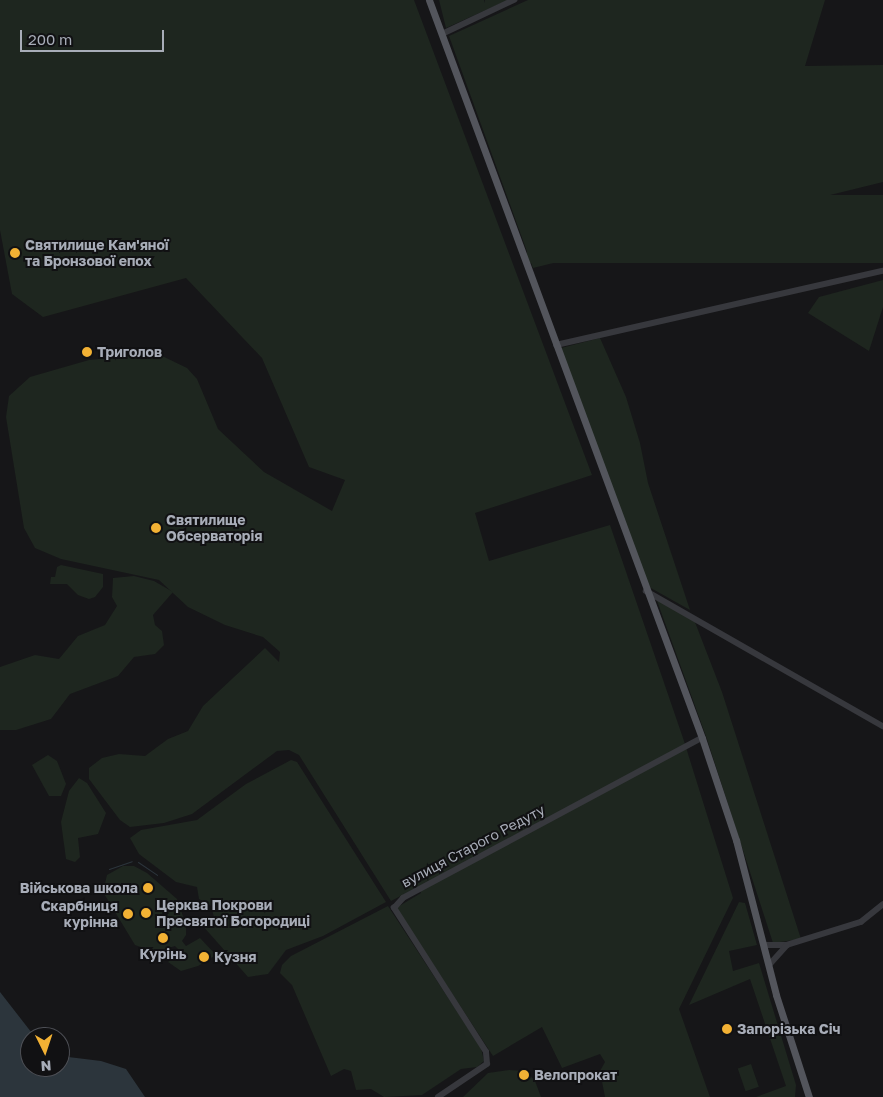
<!DOCTYPE html>
<meta charset="utf-8">
<style>
body{margin:0}
#map{position:relative;width:883px;height:1097px;overflow:hidden;background:#161618;font-family:"Golos Text",sans-serif}
div>[style]{position:absolute}
.green>*{inset:0;background:#1e261f;transform-origin:0 0}
.water>*{inset:0;background:#2c353c}
.stream>*{height:1px;margin:-0.5px;padding:0 0.5px;transform-origin:0.5px;border-radius:0.5px;background:#2c353c}
.minor>*{height:5.5px;margin:-2.75px;padding:0 2.75px;transform-origin:2.75px;border-radius:2.75px;background:#37383d}
.major>*{height:7px;margin:-3.5px;padding:0 3.5px;transform-origin:3.5px;border-radius:3.5px;background:#53555c}
.dots>*{width:14px;height:14px;translate:-50% -50%;box-sizing:border-box;border:2px solid #111113;border-radius:50%}
span{translate:-50% -50%;white-space:nowrap;text-align:center;line-height:1.15;-webkit-text-stroke:4px #111113;paint-order:stroke}
.poi-label{font-size:14px;color:#a8adb8;font-weight:700}
.left{translate:0 -50%;text-align:left}
.right{translate:-100% -50%;text-align:right}
.street-label{font-size:14px;color:#a8adb8}
.north{position:absolute;left:20px;top:1027px;width:50px;height:50px;box-sizing:border-box;background:#111113;border:1px solid #4d4f55;border-radius:50%;rotate:176deg;font-size:14px;font-weight:700;line-height:20px;text-align:center;color:#a8adb8}
.north::after{content:'';display:block;margin:auto;width:18px;height:22px;background:#f2b134;clip-path:polygon(50% 0,100% 100%,50% 72%,0 100%)}
.scale{position:absolute;left:20px;top:30px;width:144px;height:22px;box-sizing:border-box;border:2px solid #a8adb8;border-top:0;padding-left:6px;font-size:15px;line-height:18px;white-space:nowrap;color:#a8adb8;-webkit-text-stroke:4px #111113;paint-order:stroke}
</style>
<div id="map">
<div class="green">
<i style="clip-path:polygon(0 0,414px 0,592px 475px,475px 513px,489px 561px,610px 525px,684px 741px,733px 898px,679px 1009px,710px 1097px,605px 1097px,600px 1071px,605px 1062px,600px 1054px,562px 1068px,542px 1027px,493px 1056px,396px 908px,421px 893px,418px 887px,391px 901px,299px 755px,289px 750px,277px 751px,192px 814px,164px 823px,130px 827px,120px 820px,89px 779px,89px 768px,102px 758px,119px 754px,145px 756px,168px 739px,188px 731px,203px 706px,265px 648px,279px 662px,280px 652px,263px 637px,225px 625px,188px 607px,159px 580px,61px 559px,35px 548px,24px 528px,6px 417px,9px 396px,30px 377px,89px 360px,156px 353px,187px 368px,197px 379px,218px 429px,264px 472px,332px 511px,345px 480px,309px 467px,262px 358px,186px 278px,43px 317px,12px 294px,0 230px)"></i>
<i style="clip-path:polygon(439px 0,484px 0,484px 3px,485px 0,508px 0,446px 28px)"></i>
<i style="clip-path:polygon(528px 0,825px 0,805px 66px,883px 65px,883px 182px,533px 268px,449px 36px)"></i>
<i style="left:883px;top:195px;width:68px;height:356px;rotate:90deg"></i>
<i style="clip-path:polygon(883px 280px,883px 307px,869px 351px,808px 313px,819px 297px)"></i>
<i style="clip-path:polygon(600px 338px,626px 397px,640px 443px,648px 483px,690px 610px,649px 587px,561px 348px)"></i>
<i style="clip-path:polygon(61px 565px,103px 574px,103px 587px,95px 597px,89px 599px,78px 595px,67px 584px,50px 584px,51px 577px,55px 577px,57px 567px)"></i>
<i style="clip-path:polygon(134px 576px,154px 581px,173px 592px,153px 615px,155px 625px,162px 631px,164px 645px,155px 654px,134px 657px,118px 676px,70px 694px,51px 719px,16px 730px,0 730px,0 667px,35px 655px,59px 659px,78px 636px,105px 625px,117px 606px,112px 597px,113px 578px)"></i>
<i style="clip-path:polygon(656px 598px,693px 617px,722px 692px,801px 939px,773px 943px,707px 739px)"></i>
<i style="clip-path:polygon(48px 755px,57px 761px,66px 784px,61px 796px,49px 796px,32px 765px)"></i>
<i style="clip-path:polygon(291px 760px,297px 762px,386px 902px,323px 936px,286px 950px,268px 974px,248px 977px,202px 925px,212px 922px,214px 917px,211px 906px,199px 899px,197px 887px,176px 882px,139px 854px,130px 838px,141px 830px,197px 820px,246px 784px)"></i>
<i style="clip-path:polygon(79px 778px,87px 783px,106px 813px,98px 834px,78px 838px,80px 857px,75px 862px,66px 859px,61px 822px,69px 791px)"></i>
<i style="clip-path:polygon(123px 866px,134px 866px,147px 873px,177px 899px,186px 925px,186px 935px,182px 941px,186px 946px,200px 938px,216px 955px,198px 966px,181px 971px,168px 962px,180px 951px,175px 946px,155px 952px,135px 945px,103px 892px,107px 875px)"></i>
<i style="clip-path:polygon(739px 902px,745px 903px,757px 945px,729px 951px,733px 971px,759px 963px,796px 1085px,795px 1097px,756px 1097px,786px 1086px,750px 979px,689px 1005px)"></i>
<i style="clip-path:polygon(388px 906px,481px 1048px,484px 1061px,477px 1067px,461px 1069px,422px 1095px,384px 1097px,371px 1089px,356px 1090px,351px 1071px,344px 1069px,331px 1076px,292px 985px,280px 973px,282px 965px,291px 956px)"></i>
<i style="left:751px;top:1064px;width:24px;height:14px;rotate:71deg"></i>
<i style="clip-path:polygon(509px 1070px,526px 1071px,535px 1081px,541px 1097px,463px 1097px,488px 1073px)"></i>
</div>
<div class="water">
<i style="clip-path:polygon(0 992px,35px 1037px,30px 1037px,30px 1067px,60px 1067px,60px 1056px,101px 1061px,126px 1069px,145px 1097px,0 1097px)"></i>
</div>
<div class="stream">
<i style="left:138px;top:862px;width:23px;rotate:34deg"></i>
<i style="left:109px;top:869px;width:24px;rotate:-19deg"></i>
</div>
<div class="minor">
<i style="left:442px;top:34px;width:80px;rotate:-25.3deg"></i>
<i style="left:556px;top:345px;width:335px;rotate:-12.8deg"></i>
<i style="left:646px;top:591px;width:273px;rotate:29.7deg"></i>
<i style="left:766px;top:945px;width:21px"></i>
<i style="left:787px;top:945px;width:77px;rotate:-17.3deg"></i>
<i style="left:861px;top:922px;width:28px;rotate:-39deg"></i>
<i style="left:770px;top:964px;width:25px;rotate:-48deg"></i>
<i style="left:438px;top:1097px;width:59px;rotate:-34deg"></i>
<i style="left:487px;top:1064px;width:12px;rotate:-95deg"></i>
<i style="left:486px;top:1052px;width:171px;rotate:-122.6deg"></i>
<i style="left:394px;top:908px;width:13px;rotate:-48deg"></i>
<i style="left:403px;top:898px;width:339px;rotate:-28.2deg"></i>
</div>
<div class="major">
<i style="left:429px;top:0;width:787px;rotate:69.7deg"></i>
<i style="left:702px;top:738px;width:108px;rotate:71.6deg"></i>
<i style="left:736px;top:840px;width:160px;rotate:75.5deg"></i>
<i style="left:776px;top:995px;width:107px;rotate:72.1deg"></i>
</div>
<div class="dots">
<i style="left:15px;top:253px;background:#f2b134"></i>
<i style="left:87px;top:352px;background:#f2b134"></i>
<i style="left:156px;top:528px;background:#f2b134"></i>
<i style="left:148px;top:888px;background:#f2b134"></i>
<i style="left:146px;top:913px;background:#f2b134"></i>
<i style="left:128px;top:914px;background:#f2b134"></i>
<i style="left:163px;top:938px;background:#f2b134"></i>
<i style="left:204px;top:957px;background:#f2b134"></i>
<i style="left:727px;top:1029px;background:#f2b134"></i>
<i style="left:524px;top:1075px;background:#f2b134"></i>
</div>
<div class="poi-label">
<span class="left" style="left:25px;top:253px">Святилище Кам'яної<br>та Бронзової епох</span>
<span class="left" style="left:97px;top:352px">Триголов</span>
<span class="left" style="left:166px;top:528px">Святилище<br>Обсерваторія</span>
<span class="right" style="left:138px;top:888px">Військова школа</span>
<span class="left" style="left:156px;top:913px">Церква Покрови<br>Пресвятої Богородиці</span>
<span class="right" style="left:118px;top:914px">Скарбниця<br>курінна</span>
<span style="left:163px;top:954px">Курінь</span>
<span class="left" style="left:214px;top:957px">Кузня</span>
<span class="left" style="left:737px;top:1029px">Запорізька Січ</span>
<span class="left" style="left:534px;top:1075px">Велопрокат</span>
</div>
<div class="street-label">
<span style="left:473px;top:846px;rotate:-28deg">вулиця Старого Редуту</span>
</div>
<div class="north">N</div>
<div class="scale">200 m</div>
</div>
